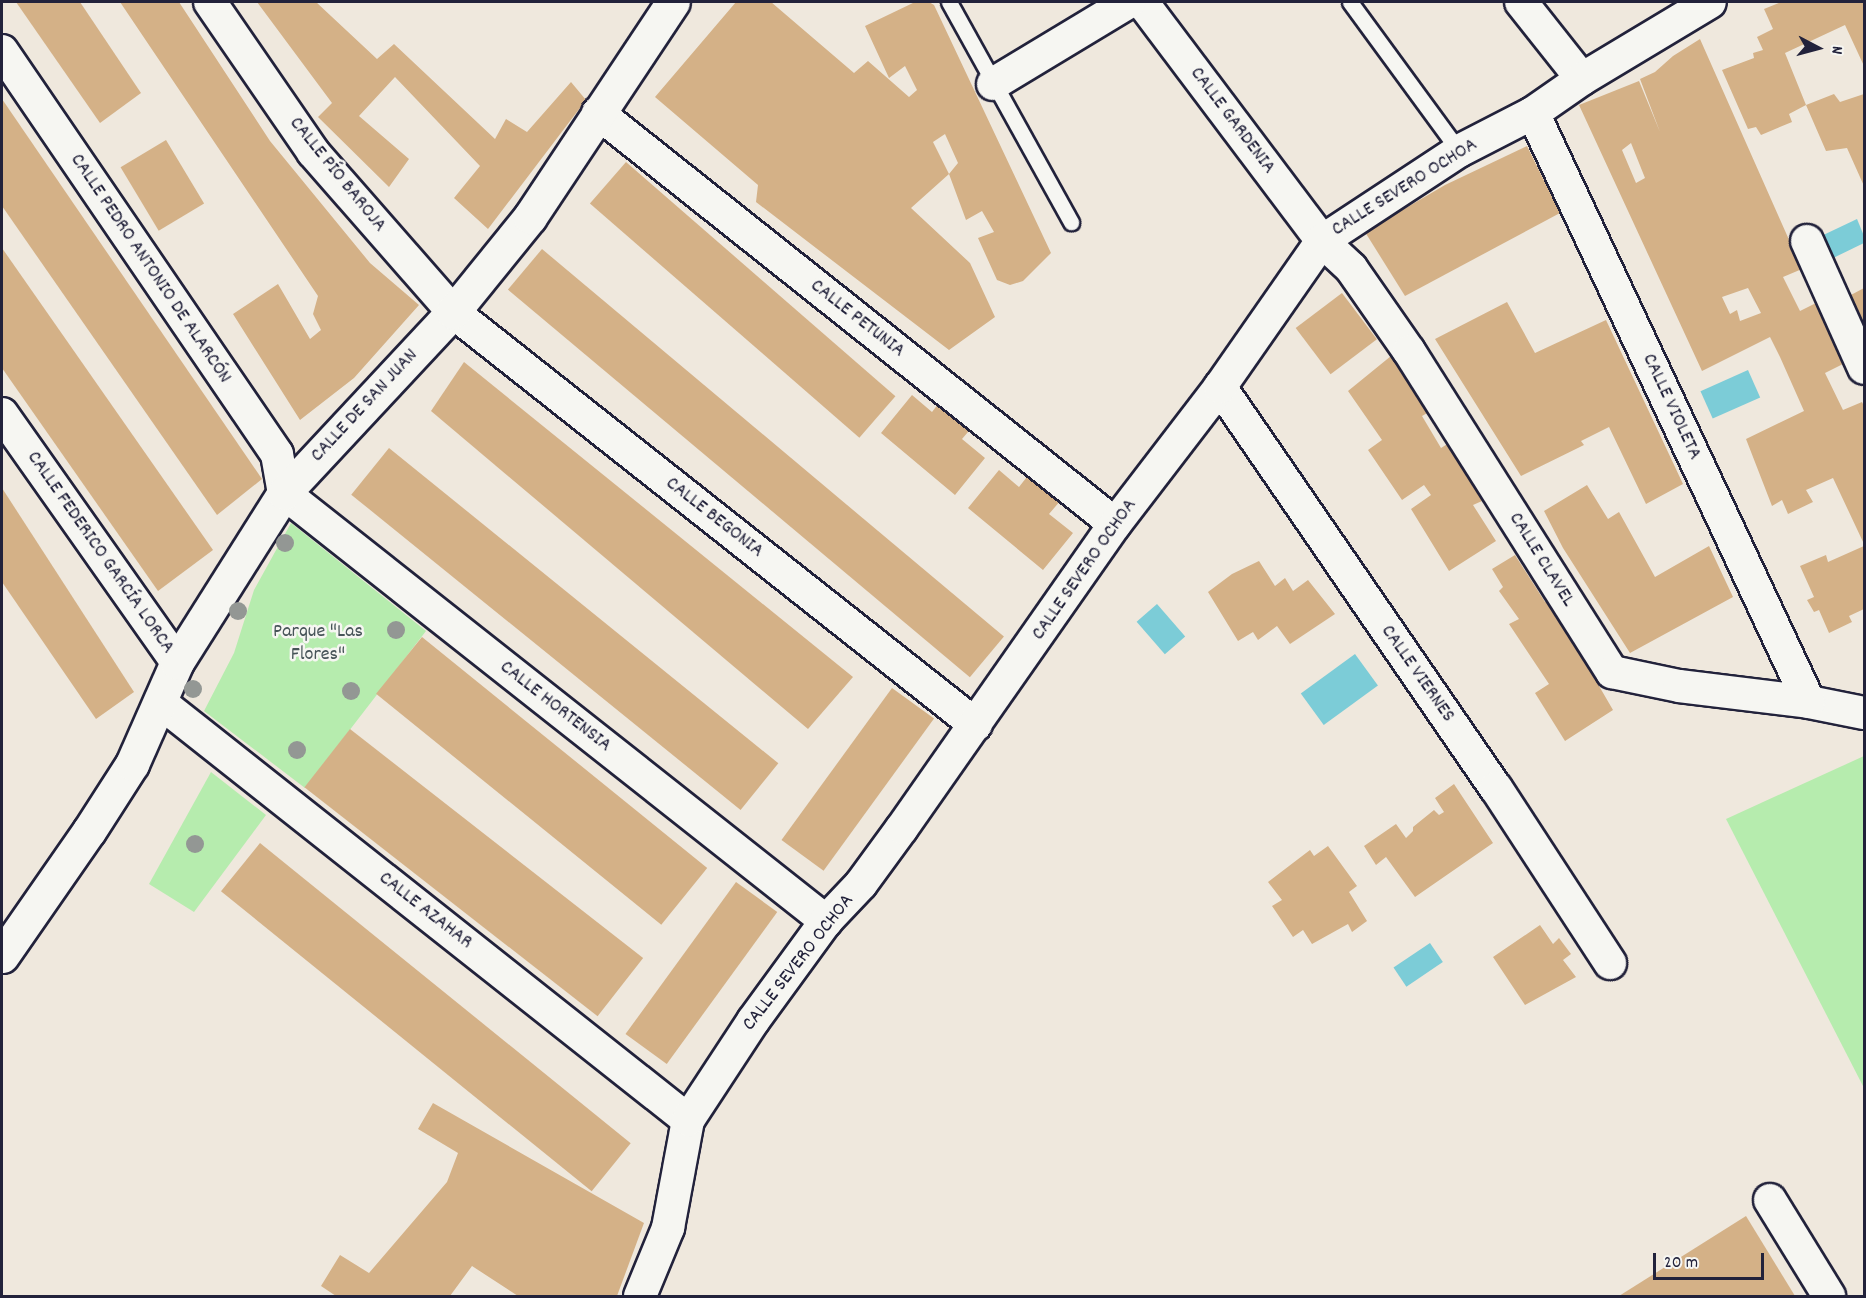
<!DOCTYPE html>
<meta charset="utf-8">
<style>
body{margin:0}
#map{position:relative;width:1866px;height:1298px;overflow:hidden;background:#efe8dd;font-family:Dekko,sans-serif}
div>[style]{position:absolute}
.green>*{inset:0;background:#b6ecae}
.water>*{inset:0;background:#7cccd7;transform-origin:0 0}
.building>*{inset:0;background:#d4b187;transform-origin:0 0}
.roads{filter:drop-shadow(2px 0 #22223b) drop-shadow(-2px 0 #22223b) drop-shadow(0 2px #22223b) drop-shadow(0 -2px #22223b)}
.lane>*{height:15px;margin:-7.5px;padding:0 7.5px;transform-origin:7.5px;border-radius:7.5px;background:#f6f6f2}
.street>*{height:32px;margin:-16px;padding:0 16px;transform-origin:16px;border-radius:16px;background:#f6f6f2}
.secondary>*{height:33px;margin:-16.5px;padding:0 16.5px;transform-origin:16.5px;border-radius:16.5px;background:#f6f6f2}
.trees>*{width:18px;height:18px;margin:-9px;border-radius:50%;background:#939794}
span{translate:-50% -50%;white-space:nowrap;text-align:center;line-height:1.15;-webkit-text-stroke:5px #f6f6f2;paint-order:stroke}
.street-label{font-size:20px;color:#22223b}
.park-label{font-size:20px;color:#475458}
.frame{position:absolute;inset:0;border:3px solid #22223b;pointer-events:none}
.north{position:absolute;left:1788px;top:18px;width:60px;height:60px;-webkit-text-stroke:4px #f6f6f2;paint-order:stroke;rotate:96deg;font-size:16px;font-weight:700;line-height:24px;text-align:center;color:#22223b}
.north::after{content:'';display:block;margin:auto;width:21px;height:27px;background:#22223b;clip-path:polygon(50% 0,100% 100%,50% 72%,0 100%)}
.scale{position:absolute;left:1653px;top:1253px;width:111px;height:27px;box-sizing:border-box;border:3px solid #22223b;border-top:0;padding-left:8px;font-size:18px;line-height:21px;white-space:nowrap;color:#22223b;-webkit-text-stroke:4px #f6f6f2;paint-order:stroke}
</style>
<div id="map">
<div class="green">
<i style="clip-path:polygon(291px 523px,426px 631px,305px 788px,204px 711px,234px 653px,254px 590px)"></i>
<i style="clip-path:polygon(1864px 756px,1864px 1088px,1726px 819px)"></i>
<i style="clip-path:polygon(211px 772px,266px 815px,194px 912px,149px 884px)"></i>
</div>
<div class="water">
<i style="clip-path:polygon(1857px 219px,1864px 236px,1864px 243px,1827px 261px,1817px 238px)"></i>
<i style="left:1748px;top:370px;width:30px;height:52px;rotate:66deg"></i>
<i style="left:1157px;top:604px;width:43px;height:27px;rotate:49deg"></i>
<i style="left:1355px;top:654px;width:39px;height:67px;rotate:54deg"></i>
<i style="left:1430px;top:943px;width:23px;height:44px;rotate:56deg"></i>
</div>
<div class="building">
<i style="clip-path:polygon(16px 2px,80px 2px,141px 93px,100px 123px)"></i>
<i style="clip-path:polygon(120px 2px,179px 2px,270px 141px,370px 263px,419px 305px,354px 378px,300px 420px,233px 314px,278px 284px,310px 339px,321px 330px,313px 314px,318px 296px)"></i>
<i style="clip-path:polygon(257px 2px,316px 2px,377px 59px,394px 44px,495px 139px,506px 119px,527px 132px,571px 82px,586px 100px,488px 229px,454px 198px,480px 166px,395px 77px,359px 116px,409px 159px,389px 187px,318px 117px,332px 103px)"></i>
<i style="clip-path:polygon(736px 2px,771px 2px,854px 73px,868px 61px,909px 97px,917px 90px,905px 66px,889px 78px,865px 26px,915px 2px,929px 2px,934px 5px,1051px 253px,1023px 281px,1010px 285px,997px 280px,978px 238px,994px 232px,982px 211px,966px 220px,949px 174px,958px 163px,945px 134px,933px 142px,949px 174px,911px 208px,970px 263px,995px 317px,949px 350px,756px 202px,758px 185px,655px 97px)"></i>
<i style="clip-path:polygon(1781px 2px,1864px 2px,1864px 66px,1845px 25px,1785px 53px,1806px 105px,1789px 114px,1792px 122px,1761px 135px,1756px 127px,1748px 129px,1722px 70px,1754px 58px,1753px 53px,1763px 50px,1757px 37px,1773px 29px,1764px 9px)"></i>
<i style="clip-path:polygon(evenodd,1700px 39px,1802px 269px,1783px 277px,1800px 311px,1818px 302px,1845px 363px,1825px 373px,1843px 410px,1862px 402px,1864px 406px,1864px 544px,1833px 478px,1806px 490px,1813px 502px,1788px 514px,1782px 500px,1772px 506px,1746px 439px,1804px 411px,1780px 357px,1770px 337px,1702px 371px,1579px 105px,1639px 81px,1660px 132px,1640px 79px,1655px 72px,1673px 56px,1700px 39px,1631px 143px,1645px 178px,1636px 183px,1622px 150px,1631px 143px,1700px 39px,1748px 288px,1761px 313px,1740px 321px,1737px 310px,1730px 314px,1722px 297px,1748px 288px)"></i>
<i style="clip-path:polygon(1834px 94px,1840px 102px,1864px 94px,1864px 186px,1847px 148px,1826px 151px,1806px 105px)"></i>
<i style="clip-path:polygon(2px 99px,262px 479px,217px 515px,2px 206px)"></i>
<i style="left:166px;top:140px;width:74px;height:53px;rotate:59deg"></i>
<i style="clip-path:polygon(1527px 146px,1560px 213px,1405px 296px,1365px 232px,1445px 185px)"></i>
<i style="left:626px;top:162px;width:357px;height:55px;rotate:41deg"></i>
<i style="clip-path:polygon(2px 248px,213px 550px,158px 591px,2px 368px)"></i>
<i style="left:542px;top:249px;width:603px;height:53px;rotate:40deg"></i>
<i style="clip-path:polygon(1864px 288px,1864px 327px,1849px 296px)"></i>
<i style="left:1342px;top:293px;width:58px;height:58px;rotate:53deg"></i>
<i style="clip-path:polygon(1507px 302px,1535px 353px,1606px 320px,1683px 484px,1646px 504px,1609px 427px,1581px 441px,1584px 445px,1521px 476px,1435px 339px)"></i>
<i style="clip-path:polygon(1391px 356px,1429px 412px,1422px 416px,1441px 448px,1449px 443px,1482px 501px,1473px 505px,1496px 541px,1449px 571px,1411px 509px,1431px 495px,1424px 485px,1402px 500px,1368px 450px,1382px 440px,1348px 391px)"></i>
<i style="clip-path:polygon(464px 362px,853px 677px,808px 729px,431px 411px)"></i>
<i style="clip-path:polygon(912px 395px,932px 412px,942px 399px,974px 425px,962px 439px,985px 458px,955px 495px,881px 433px)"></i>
<i style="left:389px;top:448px;width:501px;height:60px;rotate:39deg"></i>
<i style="clip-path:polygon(999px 470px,1019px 487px,1030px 473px,1061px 500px,1049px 514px,1073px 533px,1043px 570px,968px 508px)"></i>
<i style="clip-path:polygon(1587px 485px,1608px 519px,1619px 512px,1655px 577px,1709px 546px,1733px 597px,1630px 653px,1563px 548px,1544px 511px)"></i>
<i style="clip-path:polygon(2px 488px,134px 692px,96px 719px,2px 582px)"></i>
<i style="clip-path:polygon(1864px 546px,1864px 609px,1849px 616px,1852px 622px,1829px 633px,1819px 610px,1814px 612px,1807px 600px,1814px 597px,1800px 566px,1826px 555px,1828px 562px)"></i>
<i style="clip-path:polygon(1515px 555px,1545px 602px,1549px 600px,1613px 710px,1565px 741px,1535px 693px,1549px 684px,1509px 624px,1519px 619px,1499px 591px,1503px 587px,1492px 569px)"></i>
<i style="clip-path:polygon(1259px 561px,1275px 586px,1285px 578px,1293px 591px,1308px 580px,1335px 614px,1290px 644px,1277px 626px,1258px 640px,1253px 632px,1238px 641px,1208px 592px,1232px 574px)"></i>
<i style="left:422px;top:637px;width:367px;height:73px;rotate:39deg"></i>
<i style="left:892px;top:688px;width:52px;height:188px;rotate:36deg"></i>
<i style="left:350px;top:729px;width:372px;height:74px;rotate:38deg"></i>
<i style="clip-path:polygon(1454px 784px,1493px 843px,1415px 897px,1386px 857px,1376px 865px,1364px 846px,1396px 824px,1406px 838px,1413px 831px,1413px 827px,1434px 810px,1439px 815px,1444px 812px,1435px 798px)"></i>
<i style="left:260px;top:843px;width:477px;height:62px;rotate:39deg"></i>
<i style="clip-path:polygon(1328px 846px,1357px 886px,1349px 892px,1367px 921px,1352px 932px,1348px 924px,1312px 944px,1303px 930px,1293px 937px,1272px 906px,1282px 900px,1268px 882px,1310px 850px,1314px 856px)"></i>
<i style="left:736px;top:882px;width:51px;height:188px;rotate:36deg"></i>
<i style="clip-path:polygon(1540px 925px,1553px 944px,1559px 938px,1571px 954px,1563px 960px,1576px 977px,1525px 1005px,1493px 957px)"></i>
<i style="clip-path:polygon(433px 1103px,644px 1223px,617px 1296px,518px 1296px,472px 1266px,450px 1296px,336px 1296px,321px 1286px,340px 1255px,369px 1273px,447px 1182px,458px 1153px,418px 1129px)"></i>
<i style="clip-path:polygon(1746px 1216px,1795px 1296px,1619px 1296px)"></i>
</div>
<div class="roads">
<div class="lane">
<i style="left:949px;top:2px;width:252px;rotate:61deg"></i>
<i style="left:1350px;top:2px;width:185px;rotate:53.8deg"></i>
</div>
<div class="street">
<i style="left:210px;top:2px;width:182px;rotate:55.5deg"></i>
<i style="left:313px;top:152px;width:213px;rotate:48.8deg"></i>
<i style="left:453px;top:312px;width:666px;rotate:38.3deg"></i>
<i style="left:1142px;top:2px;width:299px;rotate:53deg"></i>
<i style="left:1322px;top:241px;width:40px;rotate:43deg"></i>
<i style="left:1351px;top:268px;width:101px;rotate:55.1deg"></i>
<i style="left:1409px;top:351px;width:380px;rotate:57.7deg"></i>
<i style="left:1612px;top:672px;width:68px;rotate:11.8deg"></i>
<i style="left:1679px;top:686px;width:131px;rotate:7deg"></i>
<i style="left:1809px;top:702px;width:56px;rotate:11.3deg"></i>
<i style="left:1521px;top:2px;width:98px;rotate:51.6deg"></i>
<i style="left:2px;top:51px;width:488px;rotate:55.7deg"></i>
<i style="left:277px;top:454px;width:40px;rotate:80deg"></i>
<i style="left:284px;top:493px;width:691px;rotate:38.3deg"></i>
<i style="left:993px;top:84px;width:159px;rotate:-31.1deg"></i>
<i style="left:598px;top:113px;width:660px;rotate:38.48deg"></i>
<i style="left:1533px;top:113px;width:650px;rotate:64.89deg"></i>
<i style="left:1807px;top:241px;width:139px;rotate:65.8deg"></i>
<i style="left:1220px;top:387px;width:487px;rotate:55.5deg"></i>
<i style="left:1496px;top:788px;width:209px;rotate:56.9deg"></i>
<i style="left:2px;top:414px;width:304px;rotate:54.8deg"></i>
<i style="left:161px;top:703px;width:672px;rotate:38.35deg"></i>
<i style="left:1770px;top:1200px;width:113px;rotate:58.4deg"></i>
<i style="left:640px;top:1296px;width:74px;rotate:-67.6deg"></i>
<i style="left:668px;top:1228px;width:110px;rotate:-79.5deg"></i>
<i style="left:688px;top:1120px;width:118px;rotate:-56.7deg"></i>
<i style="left:753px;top:1021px;width:124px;rotate:-53.9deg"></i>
<i style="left:826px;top:921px;width:51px;rotate:-46.6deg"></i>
<i style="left:861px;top:884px;width:69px;rotate:-53.8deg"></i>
<i style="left:902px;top:828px;width:371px;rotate:-55deg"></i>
<i style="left:1115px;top:524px;width:173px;rotate:-52.5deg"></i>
<i style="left:1220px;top:387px;width:178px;rotate:-55.1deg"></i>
<i style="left:1322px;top:241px;width:164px;rotate:-33.3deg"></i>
<i style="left:1459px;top:151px;width:83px;rotate:-27.2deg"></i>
<i style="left:1533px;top:113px;width:60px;rotate:-34.8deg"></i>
<i style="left:1582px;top:79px;width:149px;rotate:-31deg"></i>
</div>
<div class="secondary">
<i style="left:2px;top:956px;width:152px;rotate:-55.2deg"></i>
<i style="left:89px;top:831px;width:80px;rotate:-57.3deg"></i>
<i style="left:132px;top:764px;width:111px;rotate:-66.2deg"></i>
<i style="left:177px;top:662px;width:200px;rotate:-57.7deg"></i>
<i style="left:284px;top:493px;width:248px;rotate:-47deg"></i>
<i style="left:453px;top:312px;width:122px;rotate:-51deg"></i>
<i style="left:530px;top:217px;width:258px;rotate:-56.4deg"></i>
</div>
</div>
<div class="trees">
<i style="left:285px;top:543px"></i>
<i style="left:238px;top:611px"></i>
<i style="left:396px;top:630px"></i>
<i style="left:193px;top:689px"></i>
<i style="left:351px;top:691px"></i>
<i style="left:297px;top:750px"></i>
<i style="left:195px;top:844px"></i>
</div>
<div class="street-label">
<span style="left:1232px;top:121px;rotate:53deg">CALLE GARDENIA</span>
<span style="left:337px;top:175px;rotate:51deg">CALLE PÍO BAROJA</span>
<span style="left:1405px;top:188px;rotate:-32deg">CALLE SEVERO OCHOA</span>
<span style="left:150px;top:269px;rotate:56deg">CALLE PEDRO ANTONIO DE ALARCÓN</span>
<span style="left:857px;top:319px;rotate:38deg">CALLE PETUNIA</span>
<span style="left:365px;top:406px;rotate:-47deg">CALLE DE SAN JUAN</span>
<span style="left:1671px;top:407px;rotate:65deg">CALLE VIOLETA</span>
<span style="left:714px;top:518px;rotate:38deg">CALLE BEGONIA</span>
<span style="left:100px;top:553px;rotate:55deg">CALLE FEDERICO GARCÍA LORCA</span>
<span style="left:1541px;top:560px;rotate:58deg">CALLE CLAVEL</span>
<span style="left:1085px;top:570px;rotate:-55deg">CALLE SEVERO OCHOA</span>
<span style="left:1417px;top:674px;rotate:55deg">CALLE VIERNES</span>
<span style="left:555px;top:707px;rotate:38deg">CALLE HORTENSIA</span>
<span style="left:425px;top:911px;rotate:38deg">CALLE AZAHAR</span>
<span style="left:799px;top:963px;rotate:-52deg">CALLE SEVERO OCHOA</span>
</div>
<div class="park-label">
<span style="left:318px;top:644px">Parque "Las<br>Flores"</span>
</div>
<div class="frame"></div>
<div class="north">N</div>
<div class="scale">20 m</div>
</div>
